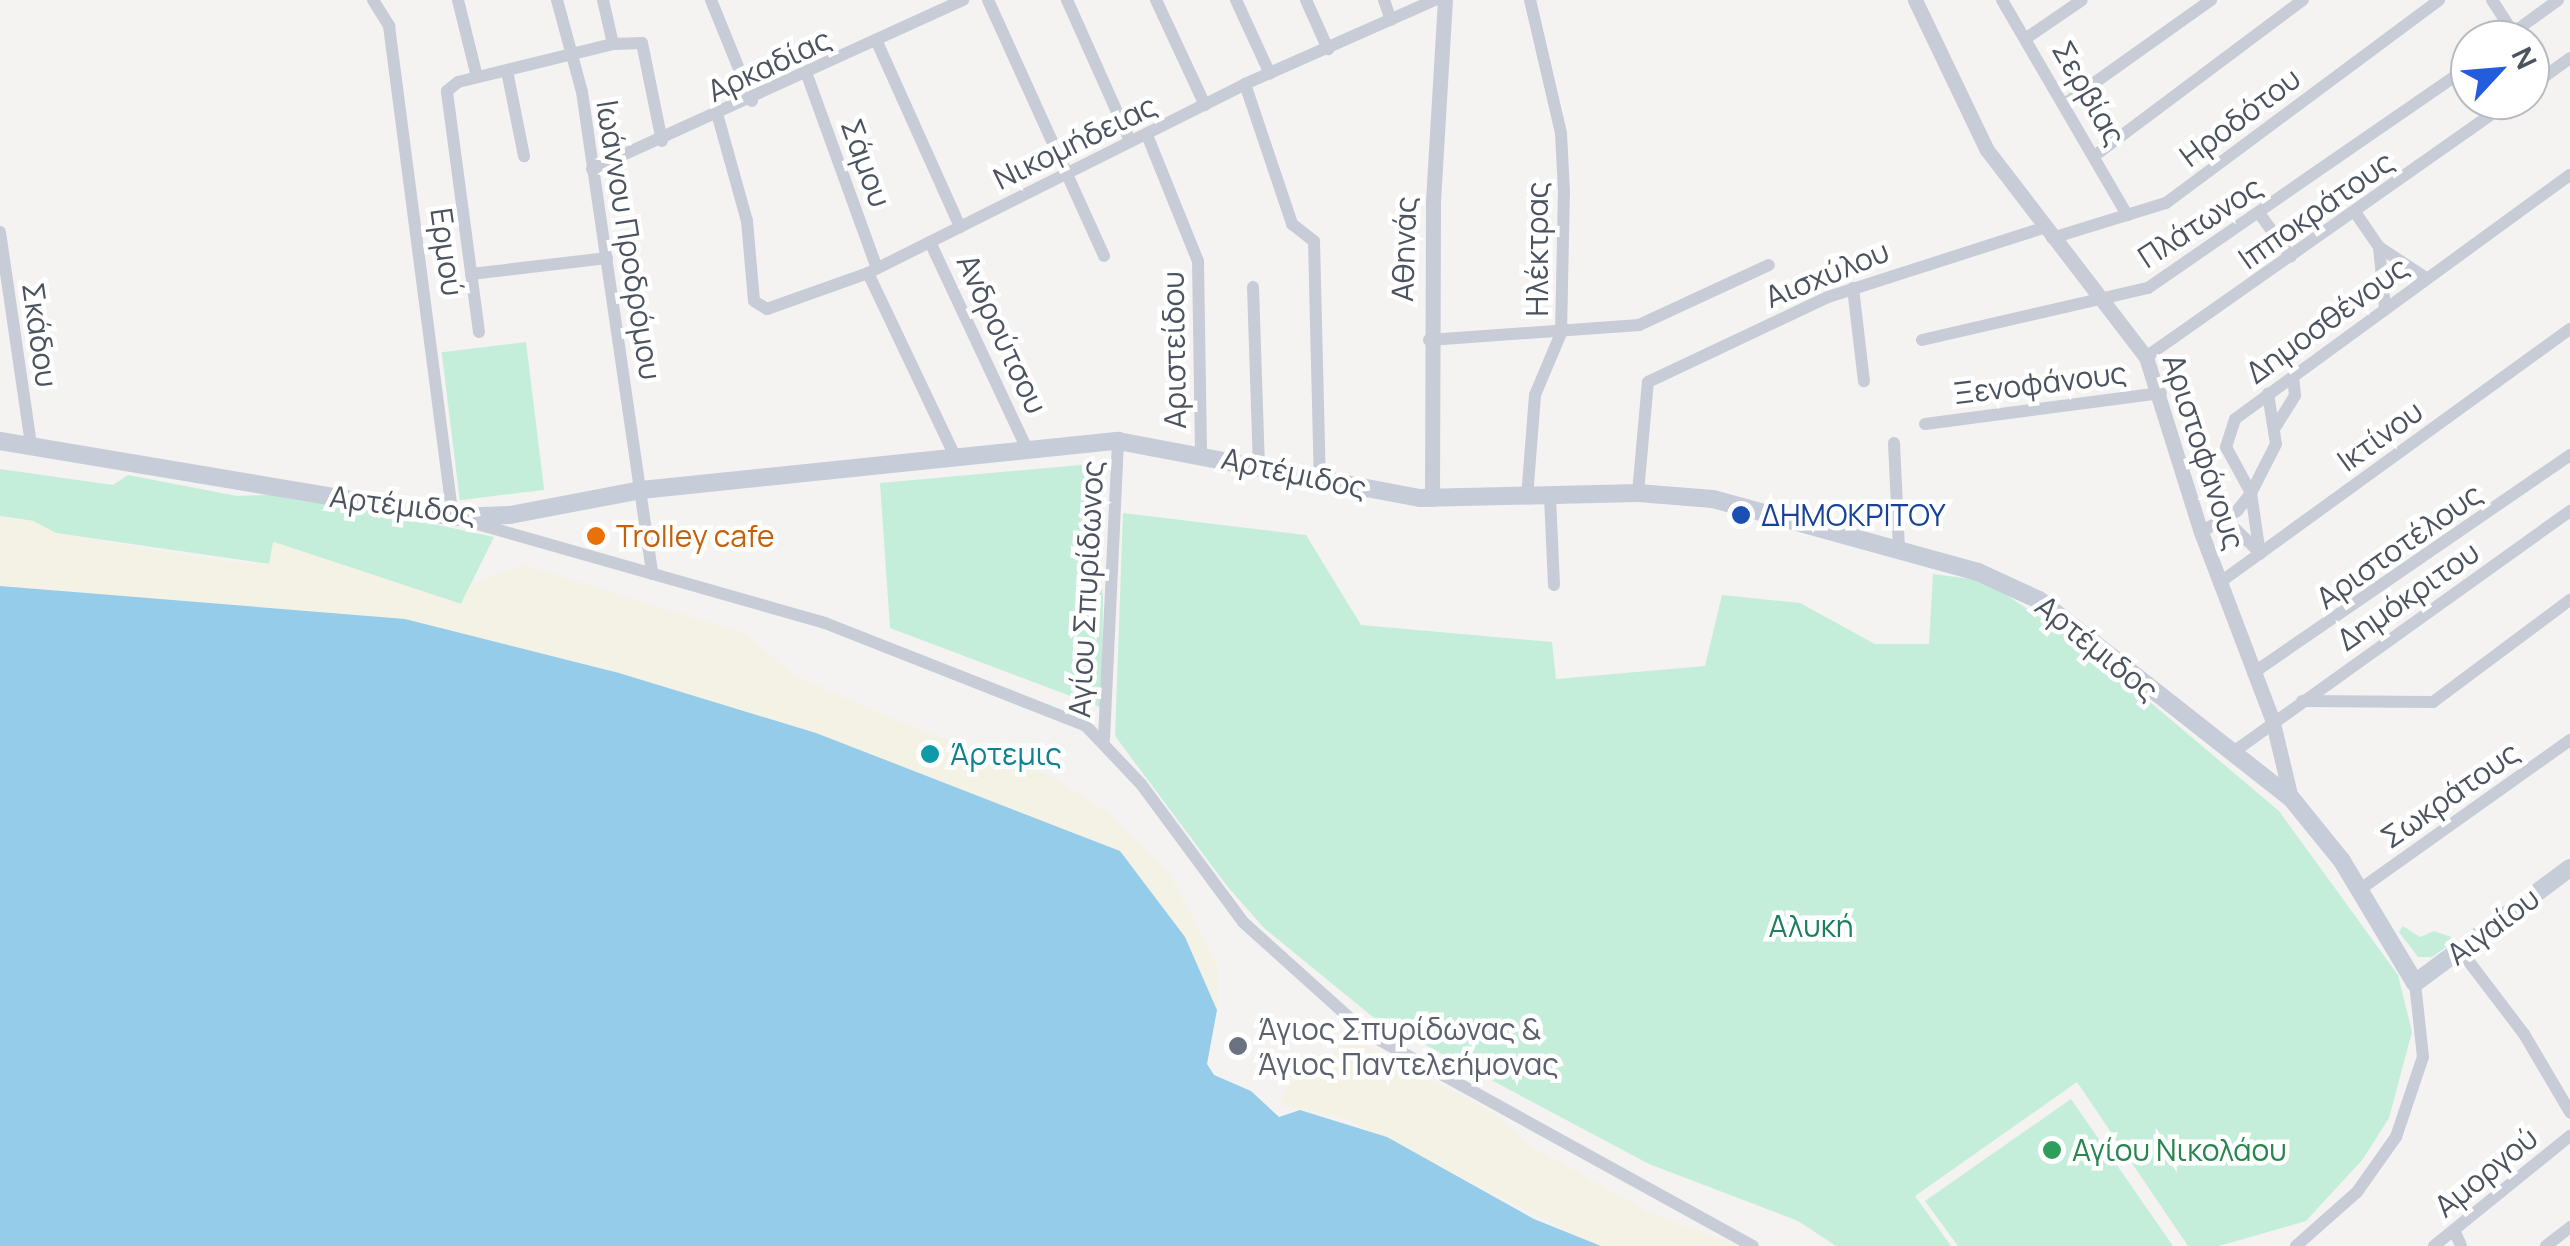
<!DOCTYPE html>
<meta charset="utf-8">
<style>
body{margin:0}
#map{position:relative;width:2570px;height:1246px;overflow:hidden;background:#f4f3f2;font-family:Manrope,sans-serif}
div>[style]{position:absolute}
.green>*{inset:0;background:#c4eeda;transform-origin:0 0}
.sand>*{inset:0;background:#f4f1e5}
.water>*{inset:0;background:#94cce9}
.minor>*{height:12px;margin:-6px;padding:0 6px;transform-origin:6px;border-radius:6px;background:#c7ccd6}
.tertiary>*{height:15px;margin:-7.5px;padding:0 7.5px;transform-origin:7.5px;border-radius:7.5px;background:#c7ccd6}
.secondary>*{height:18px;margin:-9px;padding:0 9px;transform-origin:9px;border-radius:9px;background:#c6cdd9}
.dots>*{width:28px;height:28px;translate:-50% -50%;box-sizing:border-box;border:5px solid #fff;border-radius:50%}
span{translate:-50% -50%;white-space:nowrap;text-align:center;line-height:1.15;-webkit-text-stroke:9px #fff;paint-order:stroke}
.street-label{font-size:30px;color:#4b535f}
.transit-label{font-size:30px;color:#164399}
.left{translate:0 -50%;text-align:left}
.food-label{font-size:30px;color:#c56008}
.culture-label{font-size:30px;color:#0d838f}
.park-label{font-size:30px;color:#1c7f5b}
.worship-label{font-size:30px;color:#5b616d}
.leisure-label{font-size:30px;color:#27864d}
.north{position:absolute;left:2450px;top:20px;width:100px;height:100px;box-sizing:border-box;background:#fff;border:2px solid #b7babf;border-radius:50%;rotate:64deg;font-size:28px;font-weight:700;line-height:40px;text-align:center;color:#4b535f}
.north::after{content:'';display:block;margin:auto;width:35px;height:45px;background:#235cdd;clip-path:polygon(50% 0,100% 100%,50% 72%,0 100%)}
</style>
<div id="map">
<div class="green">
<i style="left:526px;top:342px;width:149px;height:85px;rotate:83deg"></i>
<i style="clip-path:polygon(1091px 464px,1103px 598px,1102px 708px,890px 628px,880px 483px)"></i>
<i style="clip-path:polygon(0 469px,113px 485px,128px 475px,237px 496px,294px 494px,494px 537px,461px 604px,274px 542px,270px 564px,56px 533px,33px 521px,0 516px)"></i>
<i style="clip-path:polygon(1123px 513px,1306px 535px,1361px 625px,1552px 642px,1556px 679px,1705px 666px,1722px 595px,1800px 603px,1875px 644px,1929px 644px,1933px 574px,1986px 581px,2092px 653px,2279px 811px,2398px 975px,2412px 1032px,2389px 1118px,2363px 1159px,2306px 1221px,2219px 1246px,2188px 1246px,2077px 1082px,1915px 1196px,1951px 1246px,1836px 1246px,1798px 1221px,1649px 1164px,1373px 1017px,1264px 928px,1227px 886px,1115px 736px)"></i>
<i style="clip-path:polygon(2403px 926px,2420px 937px,2434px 931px,2457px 939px,2432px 957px,2418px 957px,2399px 932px)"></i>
<i style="clip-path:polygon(2071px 1099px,2173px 1246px,1958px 1246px,1925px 1201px)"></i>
</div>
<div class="sand">
<i style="clip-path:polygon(0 516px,33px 521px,56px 533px,222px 561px,269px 564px,273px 542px,461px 604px,471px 584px,524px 565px,748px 635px,793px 675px,919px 730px,1049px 775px,1108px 813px,1168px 871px,1217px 966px,1217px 1010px,1185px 937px,1120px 851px,816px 733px,619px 673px,405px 619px,0 586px)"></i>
<i style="clip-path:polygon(1346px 1035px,1489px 1110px,1529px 1145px,1650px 1213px,1742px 1246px,1597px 1246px,1346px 1119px,1279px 1104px,1291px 1082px,1326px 1073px,1324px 1066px)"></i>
</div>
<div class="water">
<i style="clip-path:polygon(0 586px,405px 619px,619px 673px,816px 733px,1120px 851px,1185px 937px,1217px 1010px,1207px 1064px,1214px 1075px,1251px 1091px,1279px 1117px,1300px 1110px,1387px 1137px,1534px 1219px,1601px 1246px,0 1246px)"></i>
</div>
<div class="minor">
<i style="left:373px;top:0;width:31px;rotate:58deg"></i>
<i style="left:389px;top:26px;width:495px;rotate:82.6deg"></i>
<i style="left:453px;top:517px;width:387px;rotate:15.9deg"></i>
<i style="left:825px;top:623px;width:281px;rotate:21.5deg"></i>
<i style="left:1086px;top:726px;width:80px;rotate:46.5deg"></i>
<i style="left:1141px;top:784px;width:172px;rotate:53.5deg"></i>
<i style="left:1243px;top:922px;width:164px;rotate:42deg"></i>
<i style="left:1365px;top:1032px;width:443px;rotate:28.9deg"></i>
<i style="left:458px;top:0;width:79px;rotate:76.1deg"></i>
<i style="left:557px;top:0;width:95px;rotate:74.8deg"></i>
<i style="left:582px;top:92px;width:487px;rotate:81.7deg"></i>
<i style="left:603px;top:0;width:45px;rotate:77.2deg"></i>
<i style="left:613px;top:44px;width:29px;rotate:-2deg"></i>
<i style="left:642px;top:43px;width:100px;rotate:78.5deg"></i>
<i style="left:711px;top:0;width:109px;rotate:67.9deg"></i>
<i style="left:988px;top:0;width:281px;rotate:65.6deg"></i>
<i style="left:1067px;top:0;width:154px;rotate:65.9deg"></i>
<i style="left:1156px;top:0;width:116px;rotate:65deg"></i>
<i style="left:1236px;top:0;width:81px;rotate:65.3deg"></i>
<i style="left:1306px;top:0;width:54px;rotate:65.8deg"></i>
<i style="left:1384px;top:0;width:21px;rotate:71deg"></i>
<i style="left:2002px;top:0;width:249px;rotate:59.8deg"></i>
<i style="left:2492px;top:0;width:48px;rotate:57deg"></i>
<i style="left:2028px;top:37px;width:65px;rotate:-34.4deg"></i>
<i style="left:2503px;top:40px;width:68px;rotate:-36deg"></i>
<i style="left:877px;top:42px;width:203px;rotate:65.8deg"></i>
<i style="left:2530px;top:57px;width:25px;rotate:56deg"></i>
<i style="left:507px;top:71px;width:87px;rotate:78.7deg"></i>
<i style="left:807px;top:75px;width:205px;rotate:70.1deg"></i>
<i style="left:1245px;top:84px;width:148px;rotate:71.4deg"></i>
<i style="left:1292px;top:224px;width:28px;rotate:38deg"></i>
<i style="left:1314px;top:241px;width:238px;rotate:88.6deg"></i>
<i style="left:2530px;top:87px;width:49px;rotate:-35.9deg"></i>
<i style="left:2066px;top:103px;width:178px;rotate:-35.4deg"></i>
<i style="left:718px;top:117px;width:108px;rotate:74.4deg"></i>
<i style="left:747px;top:221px;width:80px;rotate:85deg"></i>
<i style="left:754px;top:301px;width:15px;rotate:32deg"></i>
<i style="left:767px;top:309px;width:107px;rotate:-19.6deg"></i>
<i style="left:868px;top:273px;width:422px;rotate:-26.6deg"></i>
<i style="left:1245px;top:84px;width:208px;rotate:-23.9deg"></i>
<i style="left:1147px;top:135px;width:136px;rotate:68deg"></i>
<i style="left:1198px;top:261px;width:193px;rotate:89.1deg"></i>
<i style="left:2097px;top:154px;width:257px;rotate:-36.8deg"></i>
<i style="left:592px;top:169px;width:408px;rotate:-24.5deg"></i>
<i style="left:2355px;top:212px;width:42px;rotate:55.6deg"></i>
<i style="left:2379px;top:247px;width:61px;rotate:84.4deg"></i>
<i style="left:2259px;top:213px;width:54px;rotate:54deg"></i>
<i style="left:0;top:232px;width:215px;rotate:81.7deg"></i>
<i style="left:2052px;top:238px;width:119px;rotate:-17.1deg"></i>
<i style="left:2166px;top:203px;width:340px;rotate:-36.6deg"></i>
<i style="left:930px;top:242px;width:229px;rotate:64.9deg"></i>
<i style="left:2379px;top:247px;width:56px;rotate:33.4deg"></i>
<i style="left:868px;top:273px;width:203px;rotate:64.6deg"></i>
<i style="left:471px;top:274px;width:137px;rotate:-6.7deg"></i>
<i style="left:1253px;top:287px;width:178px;rotate:88.1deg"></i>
<i style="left:1853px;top:288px;width:94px;rotate:83.3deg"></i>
<i style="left:479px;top:332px;width:243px;rotate:-97.6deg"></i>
<i style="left:447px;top:91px;width:14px;rotate:-39deg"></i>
<i style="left:458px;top:82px;width:160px;rotate:-13.8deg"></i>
<i style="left:1429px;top:340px;width:211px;rotate:-4.1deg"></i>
<i style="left:1639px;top:325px;width:143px;rotate:-24.8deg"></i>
<i style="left:1922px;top:340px;width:232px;rotate:-13deg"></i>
<i style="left:2148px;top:288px;width:391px;rotate:-34.6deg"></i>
<i style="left:2146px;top:357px;width:447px;rotate:-35.1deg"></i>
<i style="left:1925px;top:424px;width:238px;rotate:-7.5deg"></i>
<i style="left:2276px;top:426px;width:36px;rotate:-58deg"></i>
<i style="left:2295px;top:395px;width:18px;rotate:-96deg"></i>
<i style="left:1894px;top:443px;width:108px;rotate:87.3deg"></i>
<i style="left:1638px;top:493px;width:111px;rotate:-84.9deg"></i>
<i style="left:1648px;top:382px;width:199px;rotate:-25.3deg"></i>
<i style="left:1828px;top:297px;width:226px;rotate:-17.8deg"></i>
<i style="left:1527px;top:497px;width:102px;rotate:-85.5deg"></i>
<i style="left:1535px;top:395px;width:67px;rotate:-67.2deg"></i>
<i style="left:1561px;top:333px;width:141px;rotate:-88.8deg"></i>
<i style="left:1564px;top:192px;width:59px;rotate:-92.9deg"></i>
<i style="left:1561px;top:133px;width:137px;rotate:-103.1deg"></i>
<i style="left:1550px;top:497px;width:88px;rotate:87.4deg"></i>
<i style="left:2225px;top:519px;width:47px;rotate:44.1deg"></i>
<i style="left:2201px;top:532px;width:42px;rotate:-30.3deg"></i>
<i style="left:2237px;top:511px;width:23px;rotate:-52deg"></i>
<i style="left:2251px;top:493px;width:52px;rotate:-118.5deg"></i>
<i style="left:2226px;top:447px;width:29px;rotate:-72deg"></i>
<i style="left:2235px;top:419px;width:414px;rotate:-36.1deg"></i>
<i style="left:2260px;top:554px;width:62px;rotate:-98.4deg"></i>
<i style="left:2251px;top:493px;width:55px;rotate:-63deg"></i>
<i style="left:2276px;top:444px;width:51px;rotate:-99.1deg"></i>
<i style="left:2219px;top:583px;width:433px;rotate:-35.9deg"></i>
<i style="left:2253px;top:673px;width:385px;rotate:-34.5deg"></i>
<i style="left:2302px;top:701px;width:131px;rotate:0.4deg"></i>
<i style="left:2433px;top:702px;width:171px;rotate:-36.7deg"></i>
<i style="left:1104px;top:739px;width:298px;rotate:-87.3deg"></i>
<i style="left:2232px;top:753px;width:416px;rotate:-35.6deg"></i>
<i style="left:2359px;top:890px;width:259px;rotate:-35.4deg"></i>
<i style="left:2460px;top:950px;width:106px;rotate:52.7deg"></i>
<i style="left:2524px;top:1034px;width:91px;rotate:59.5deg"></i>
<i style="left:2454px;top:1230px;width:17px;rotate:66deg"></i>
<i style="left:2296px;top:1246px;width:81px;rotate:-41.5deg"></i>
<i style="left:2357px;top:1192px;width:67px;rotate:-54.7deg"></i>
<i style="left:2396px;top:1137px;width:84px;rotate:-71.4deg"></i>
<i style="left:2423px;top:1057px;width:74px;rotate:-96.2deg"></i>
<i style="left:2434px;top:1246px;width:175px;rotate:-39deg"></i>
<i style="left:2546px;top:1246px;width:31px;rotate:-38deg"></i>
</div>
<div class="tertiary">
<i style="left:1915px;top:0;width:166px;rotate:64.4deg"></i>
<i style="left:1987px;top:150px;width:261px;rotate:52.5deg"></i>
<i style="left:2146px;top:357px;width:183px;rotate:72.6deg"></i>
<i style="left:2201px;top:532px;width:200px;rotate:69.2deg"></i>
<i style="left:2272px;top:719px;width:81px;rotate:76.5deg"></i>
<i style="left:1432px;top:499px;width:298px;rotate:-89.8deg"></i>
<i style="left:1433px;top:201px;width:201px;rotate:-86.6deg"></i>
</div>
<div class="secondary">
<i style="left:0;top:441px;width:459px;rotate:9.5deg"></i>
<i style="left:453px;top:517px;width:57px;rotate:-2deg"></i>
<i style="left:510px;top:515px;width:133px;rotate:-10.8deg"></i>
<i style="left:641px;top:490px;width:480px;rotate:-5.9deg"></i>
<i style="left:1118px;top:441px;width:307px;rotate:10.7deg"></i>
<i style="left:1420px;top:498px;width:218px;rotate:-1.3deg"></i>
<i style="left:1638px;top:493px;width:75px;rotate:4.6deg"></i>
<i style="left:1713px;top:499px;width:275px;rotate:15.4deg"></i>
<i style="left:1978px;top:572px;width:67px;rotate:24.7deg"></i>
<i style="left:2039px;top:600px;width:320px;rotate:38.2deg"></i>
<i style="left:2291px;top:798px;width:81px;rotate:51deg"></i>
<i style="left:2342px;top:861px;width:142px;rotate:59.1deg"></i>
<i style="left:2415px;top:983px;width:193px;rotate:-36.6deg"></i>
</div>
<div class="dots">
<i style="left:1741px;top:515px;background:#1a4fb4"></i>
<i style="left:596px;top:536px;background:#e8710a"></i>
<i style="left:930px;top:754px;background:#0f9aa8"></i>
<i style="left:1238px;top:1046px;background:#6b7280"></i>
<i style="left:2052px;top:1150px;background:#2e9e5b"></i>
</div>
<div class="street-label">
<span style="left:769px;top:65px;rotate:-25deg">Αρκαδίας</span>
<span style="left:2089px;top:93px;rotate:60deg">Σερβίας</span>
<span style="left:2240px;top:117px;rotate:-37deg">Ηροδότου</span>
<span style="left:1075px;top:142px;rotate:-26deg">Νικομήδειας</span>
<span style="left:866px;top:163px;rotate:70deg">Σάμου</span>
<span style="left:2316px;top:210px;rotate:-35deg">Ιπποκράτους</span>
<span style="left:2200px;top:222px;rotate:-33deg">Πλάτωνος</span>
<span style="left:629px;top:240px;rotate:81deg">Ιωάννου Προδρόμου</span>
<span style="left:1404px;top:249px;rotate:-88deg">Αθηνάς</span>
<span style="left:1537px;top:249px;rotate:-90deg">Ηλέκτρας</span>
<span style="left:447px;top:252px;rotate:82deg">Ερμού</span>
<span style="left:1827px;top:274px;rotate:-22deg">Αισχύλου</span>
<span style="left:2327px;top:320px;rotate:-36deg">Δημοσθένους</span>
<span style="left:1002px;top:334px;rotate:65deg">Ανδρούτσου</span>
<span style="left:40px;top:335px;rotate:82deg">Σκάδου</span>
<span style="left:1174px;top:350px;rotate:-91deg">Αριστείδου</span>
<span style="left:2040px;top:383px;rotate:-7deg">Ξενοφάνους</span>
<span style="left:2380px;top:436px;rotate:-36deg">Ικτίνου</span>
<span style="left:2204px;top:452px;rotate:72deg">Αριστοφάνους</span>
<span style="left:1294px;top:473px;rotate:12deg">Αρτέμιδος</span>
<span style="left:403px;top:505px;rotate:7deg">Αρτέμιδος</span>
<span style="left:2399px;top:546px;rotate:-35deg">Αριστοτέλους</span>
<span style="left:1086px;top:589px;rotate:-87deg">Αγίου Σπυρίδωνος</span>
<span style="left:2408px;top:596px;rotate:-35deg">Δημόκριτου</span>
<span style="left:2097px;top:648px;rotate:39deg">Αρτέμιδος</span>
<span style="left:2450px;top:795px;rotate:-35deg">Σωκράτους</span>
<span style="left:2493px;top:926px;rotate:-37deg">Αιγαίου</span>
<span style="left:2486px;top:1172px;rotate:-39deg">Αμοργού</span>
</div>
<div class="transit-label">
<span class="left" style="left:1761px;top:515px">ΔΗΜΟΚΡΙΤΟΥ</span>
</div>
<div class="food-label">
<span class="left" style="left:616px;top:536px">Trolley cafe</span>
</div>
<div class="culture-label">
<span class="left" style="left:950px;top:754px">Άρτεμις</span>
</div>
<div class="park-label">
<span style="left:1811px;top:926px">Αλυκή</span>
</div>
<div class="worship-label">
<span class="left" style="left:1258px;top:1046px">Άγιος Σπυρίδωνας &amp;<br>Άγιος Παντελεήμονας</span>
</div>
<div class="leisure-label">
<span class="left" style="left:2072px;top:1150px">Αγίου Νικολάου</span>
</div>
<div class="north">N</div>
</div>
